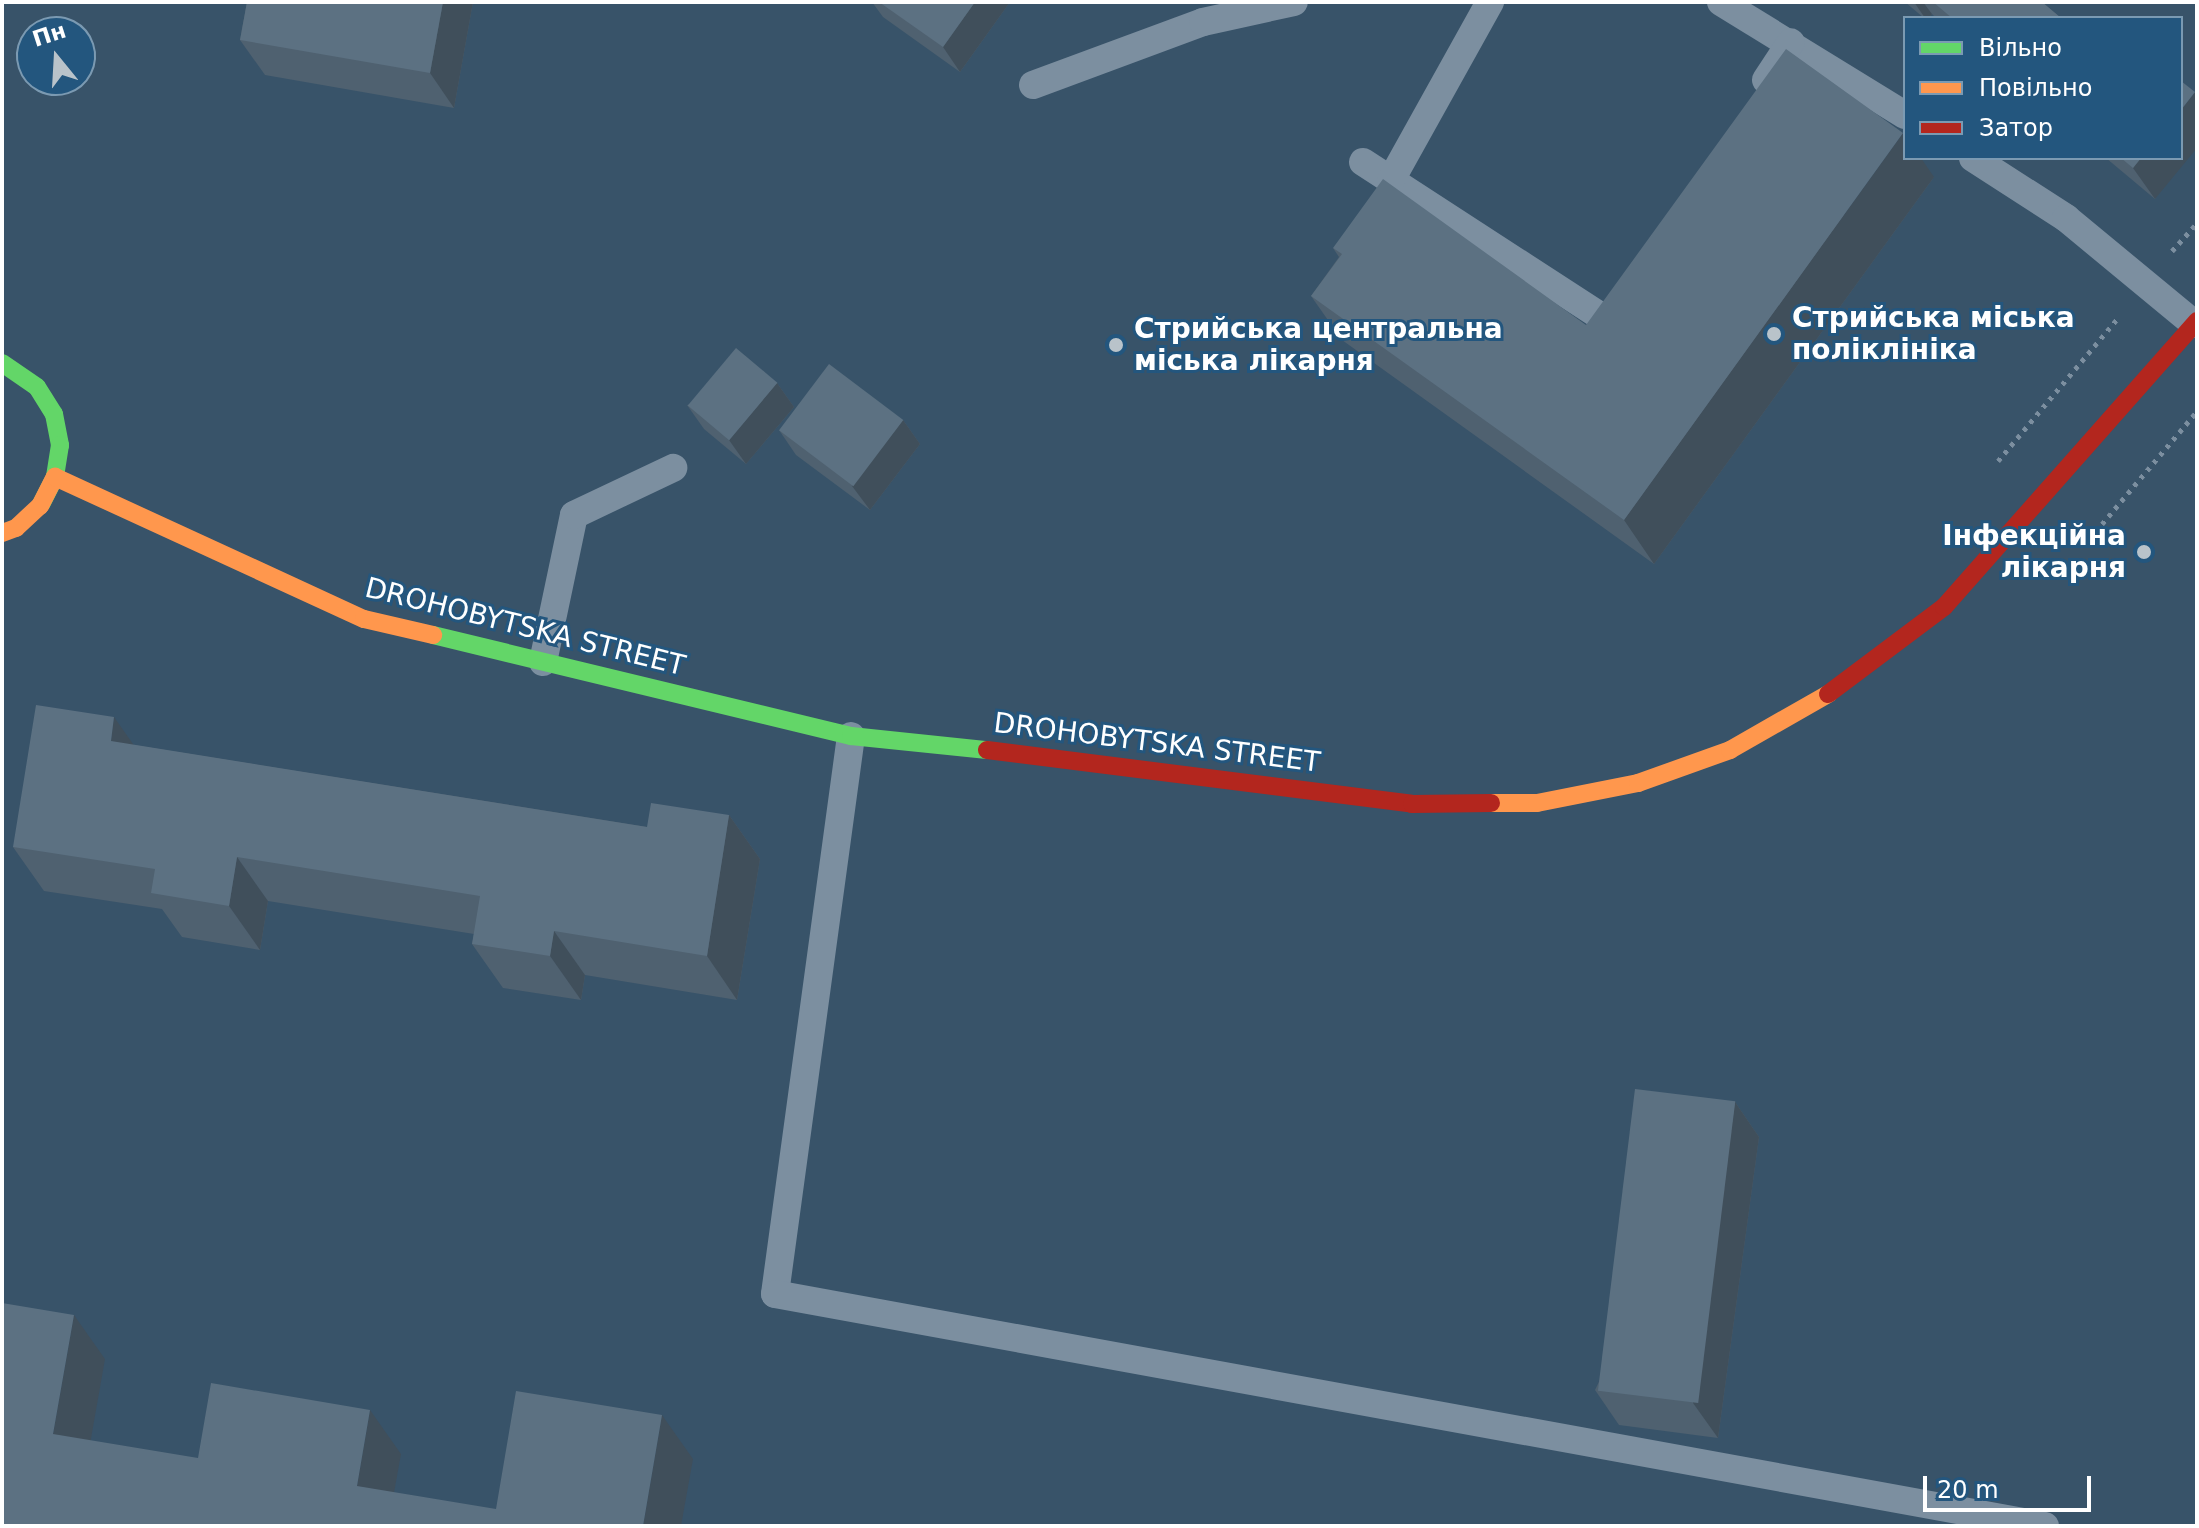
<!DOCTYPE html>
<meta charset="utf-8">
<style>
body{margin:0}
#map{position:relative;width:2199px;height:1528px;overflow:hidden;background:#385369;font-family:"DejaVu Sans",sans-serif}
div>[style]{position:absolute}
.path>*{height:5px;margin-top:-2.5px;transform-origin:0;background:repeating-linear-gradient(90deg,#7c8fa0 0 4px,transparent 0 10px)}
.lane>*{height:28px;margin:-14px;padding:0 14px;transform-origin:14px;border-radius:14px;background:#7c8fa0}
.fast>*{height:18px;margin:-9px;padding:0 9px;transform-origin:9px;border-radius:9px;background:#63d668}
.slow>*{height:18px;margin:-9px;padding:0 9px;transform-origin:9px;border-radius:9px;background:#ff974d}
.jam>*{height:18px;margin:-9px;padding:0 9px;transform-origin:9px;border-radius:9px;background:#b3261e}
.wall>*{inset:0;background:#4f6170}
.shaded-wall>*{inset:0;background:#404f5b}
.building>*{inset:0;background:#5c7182;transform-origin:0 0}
.dots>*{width:22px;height:22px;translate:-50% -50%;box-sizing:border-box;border:4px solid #23567e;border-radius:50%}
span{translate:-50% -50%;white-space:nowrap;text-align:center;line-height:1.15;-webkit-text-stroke:6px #23567e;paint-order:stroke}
.poi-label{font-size:28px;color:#fff;font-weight:700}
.left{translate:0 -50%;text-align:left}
.right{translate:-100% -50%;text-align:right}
.street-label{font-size:28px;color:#fff}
.frame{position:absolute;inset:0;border:4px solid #fff;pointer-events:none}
.legend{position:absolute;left:1903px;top:16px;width:280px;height:144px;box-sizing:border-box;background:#23567e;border:2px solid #7b9ab2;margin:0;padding:10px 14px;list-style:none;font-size:24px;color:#fff}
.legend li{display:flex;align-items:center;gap:16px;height:40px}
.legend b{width:40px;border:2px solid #7b9ab2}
.north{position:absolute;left:16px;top:16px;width:80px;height:80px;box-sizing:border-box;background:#23567e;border:2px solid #7b9ab2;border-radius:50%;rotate:342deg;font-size:22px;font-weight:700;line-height:32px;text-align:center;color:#fff}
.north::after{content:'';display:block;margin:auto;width:28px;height:36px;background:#b9c3ca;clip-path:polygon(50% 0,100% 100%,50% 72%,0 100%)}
.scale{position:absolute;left:1923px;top:1476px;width:168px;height:36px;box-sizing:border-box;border:4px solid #fff;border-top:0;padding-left:10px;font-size:24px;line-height:28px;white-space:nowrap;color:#fff;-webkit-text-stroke:6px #23567e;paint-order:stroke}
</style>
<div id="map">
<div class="path">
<i style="left:2172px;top:251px;width:38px;rotate:-48deg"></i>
<i style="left:1998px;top:461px;width:187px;rotate:-50deg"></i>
<i style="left:2102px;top:524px;width:148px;rotate:-49.9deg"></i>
</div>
<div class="lane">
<i style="left:1721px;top:2px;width:216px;rotate:31.6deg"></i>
<i style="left:1766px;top:80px;width:45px;rotate:-56.7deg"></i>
<i style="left:1033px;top:85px;width:181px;rotate:-20.3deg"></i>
<i style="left:1203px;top:22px;width:93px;rotate:-12.4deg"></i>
<i style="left:1973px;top:158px;width:111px;rotate:32.8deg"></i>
<i style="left:2066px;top:218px;width:166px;rotate:39.6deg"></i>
<i style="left:1363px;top:162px;width:292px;rotate:33deg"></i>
<i style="left:1608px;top:321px;width:23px;rotate:-56deg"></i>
<i style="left:1391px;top:180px;width:204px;rotate:-60.9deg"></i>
<i style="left:543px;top:662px;width:150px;rotate:-78.1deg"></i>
<i style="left:574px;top:515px;width:110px;rotate:-25.4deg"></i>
<i style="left:851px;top:736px;width:563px;rotate:97.76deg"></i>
<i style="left:775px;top:1294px;width:1291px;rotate:10.35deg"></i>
</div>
<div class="fast">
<i style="left:2px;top:363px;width:42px;rotate:34.4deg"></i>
<i style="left:37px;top:387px;width:32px;rotate:58deg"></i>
<i style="left:54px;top:414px;width:32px;rotate:79deg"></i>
<i style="left:60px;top:445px;width:32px;rotate:99deg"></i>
<i style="left:55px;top:477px;width:29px;rotate:117deg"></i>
<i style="left:433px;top:635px;width:430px;rotate:13.6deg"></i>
<i style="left:851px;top:736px;width:137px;rotate:5.9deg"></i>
</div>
<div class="slow">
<i style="left:2px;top:533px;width:15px;rotate:-20deg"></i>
<i style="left:16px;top:528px;width:33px;rotate:-43deg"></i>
<i style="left:40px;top:506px;width:33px;rotate:-63deg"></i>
<i style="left:55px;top:477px;width:340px;rotate:24.7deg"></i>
<i style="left:364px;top:619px;width:71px;rotate:13.1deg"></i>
<i style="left:1491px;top:803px;width:46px"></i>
<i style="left:1537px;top:803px;width:103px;rotate:-11.2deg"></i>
<i style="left:1638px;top:783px;width:98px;rotate:-19.7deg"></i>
<i style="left:1730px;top:750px;width:113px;rotate:-29.7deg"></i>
</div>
<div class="jam">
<i style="left:1828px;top:694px;width:145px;rotate:-36.9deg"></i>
<i style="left:1944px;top:607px;width:382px;rotate:-48.5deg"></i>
<i style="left:987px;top:750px;width:428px;rotate:7.2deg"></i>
<i style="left:1412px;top:804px;width:79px;rotate:-0.7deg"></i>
</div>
<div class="wall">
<i style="clip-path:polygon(247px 2px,473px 2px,454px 108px,265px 75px,240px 40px)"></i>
<i style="clip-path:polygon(872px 2px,1010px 2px,960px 72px,883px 17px)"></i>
<i style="clip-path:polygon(1905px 2px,2042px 2px,2061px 18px,1936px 18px,1932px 14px,1929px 18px,1924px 18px)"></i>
<i style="clip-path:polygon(2106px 158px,2181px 158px,2155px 199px)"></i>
<i style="clip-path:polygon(1934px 177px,1654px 564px,1342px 340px,1311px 296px,1339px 257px,1333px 248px,1586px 325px)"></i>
<i style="clip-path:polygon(777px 383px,794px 407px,746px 464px,704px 429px,687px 405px)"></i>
<i style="clip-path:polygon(903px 420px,920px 444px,870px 510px,796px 455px,779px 430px)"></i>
<i style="clip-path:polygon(134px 745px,647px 827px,729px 815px,760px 859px,737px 1000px,585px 975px,581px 1000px,503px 988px,472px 944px,474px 934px,268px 901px,260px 950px,182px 937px,162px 909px,44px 891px,13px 847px)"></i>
<i style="clip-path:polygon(1735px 1102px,1759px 1137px,1718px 1438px,1619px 1425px,1595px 1390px)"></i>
</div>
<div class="shaded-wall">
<i style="clip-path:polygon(443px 2px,473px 2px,454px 108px,430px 73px)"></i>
<i style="clip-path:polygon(975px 2px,1010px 2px,960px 72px,943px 47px)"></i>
<i style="clip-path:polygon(1914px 2px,1923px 2px,1932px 14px,1929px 18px,1925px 18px)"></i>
<i style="clip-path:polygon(2195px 92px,2197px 95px,2197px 148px,2155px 199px,2133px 168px,2141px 158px,2181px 158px,2181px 110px)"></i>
<i style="clip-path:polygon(1903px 133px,1905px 136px,1905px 158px,1921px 158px,1934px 177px,1654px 564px,1624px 520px)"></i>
<i style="clip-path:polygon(777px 383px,794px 407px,746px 464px,729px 440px)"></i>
<i style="clip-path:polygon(903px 420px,920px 444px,870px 510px,852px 486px)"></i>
<i style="clip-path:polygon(114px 717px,145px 761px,111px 741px)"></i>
<i style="clip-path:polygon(729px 815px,760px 859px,737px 1000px,707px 956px)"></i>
<i style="clip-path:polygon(237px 857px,268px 901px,260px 950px,229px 906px)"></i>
<i style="clip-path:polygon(554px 931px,585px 975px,581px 1000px,550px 956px)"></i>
<i style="clip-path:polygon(1735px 1102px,1759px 1137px,1718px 1438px,1693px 1403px)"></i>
<i style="clip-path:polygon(74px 1315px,105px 1359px,84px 1478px,53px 1434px)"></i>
<i style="clip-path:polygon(370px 1410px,401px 1454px,388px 1526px,357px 1486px)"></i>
<i style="clip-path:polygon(662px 1415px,693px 1459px,681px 1526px,643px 1526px)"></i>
</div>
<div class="building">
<i style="clip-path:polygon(247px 2px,443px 2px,430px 73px,240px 40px)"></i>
<i style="clip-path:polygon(879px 2px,975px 2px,943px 47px)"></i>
<i style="clip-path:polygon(1933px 2px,2042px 2px,2061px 18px,1952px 18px)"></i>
<i style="clip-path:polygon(1786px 49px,1903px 133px,1624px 520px,1311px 296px,1342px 254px,1333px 248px,1383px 179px,1586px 325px)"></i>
<i style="clip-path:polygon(2181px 81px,2195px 92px,2181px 110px)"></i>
<i style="clip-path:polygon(2121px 158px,2141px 158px,2133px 168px)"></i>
<i style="left:736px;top:348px;width:54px;height:75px;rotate:40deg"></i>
<i style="left:829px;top:364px;width:93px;height:83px;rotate:37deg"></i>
<i style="clip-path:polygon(36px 705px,114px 717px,111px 741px,647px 827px,651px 803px,729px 815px,707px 956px,554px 931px,550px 956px,472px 944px,480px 896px,237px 857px,229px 906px,151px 893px,155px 869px,13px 847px)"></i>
<i style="left:1635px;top:1089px;width:101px;height:304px;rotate:7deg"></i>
<i style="clip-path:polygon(2px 1303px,74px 1315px,53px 1434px,198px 1458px,211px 1383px,370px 1410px,357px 1486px,496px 1509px,516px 1391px,662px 1415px,643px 1526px,2px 1526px)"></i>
</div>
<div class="dots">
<i style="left:1774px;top:334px;background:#b9c3ca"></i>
<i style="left:1116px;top:345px;background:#b9c3ca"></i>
<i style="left:2144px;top:552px;background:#b9c3ca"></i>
</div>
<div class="poi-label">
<span class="left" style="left:1792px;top:334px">Стрийська міська<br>поліклініка</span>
<span class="left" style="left:1134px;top:345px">Стрийська центральна<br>міська лікарня</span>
<span class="right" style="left:2126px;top:552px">Інфекційна<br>лікарня</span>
</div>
<div class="street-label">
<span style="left:525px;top:627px;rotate:14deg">DROHOBYTSKA STREET</span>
<span style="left:1157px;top:743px;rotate:7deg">DROHOBYTSKA STREET</span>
</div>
<div class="frame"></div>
<ul class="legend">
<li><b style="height:10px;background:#63d668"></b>Вільно</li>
<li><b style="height:10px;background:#ff974d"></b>Повільно</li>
<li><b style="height:10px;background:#b3261e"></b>Затор</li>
</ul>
<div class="north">Пн</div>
<div class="scale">20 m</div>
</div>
